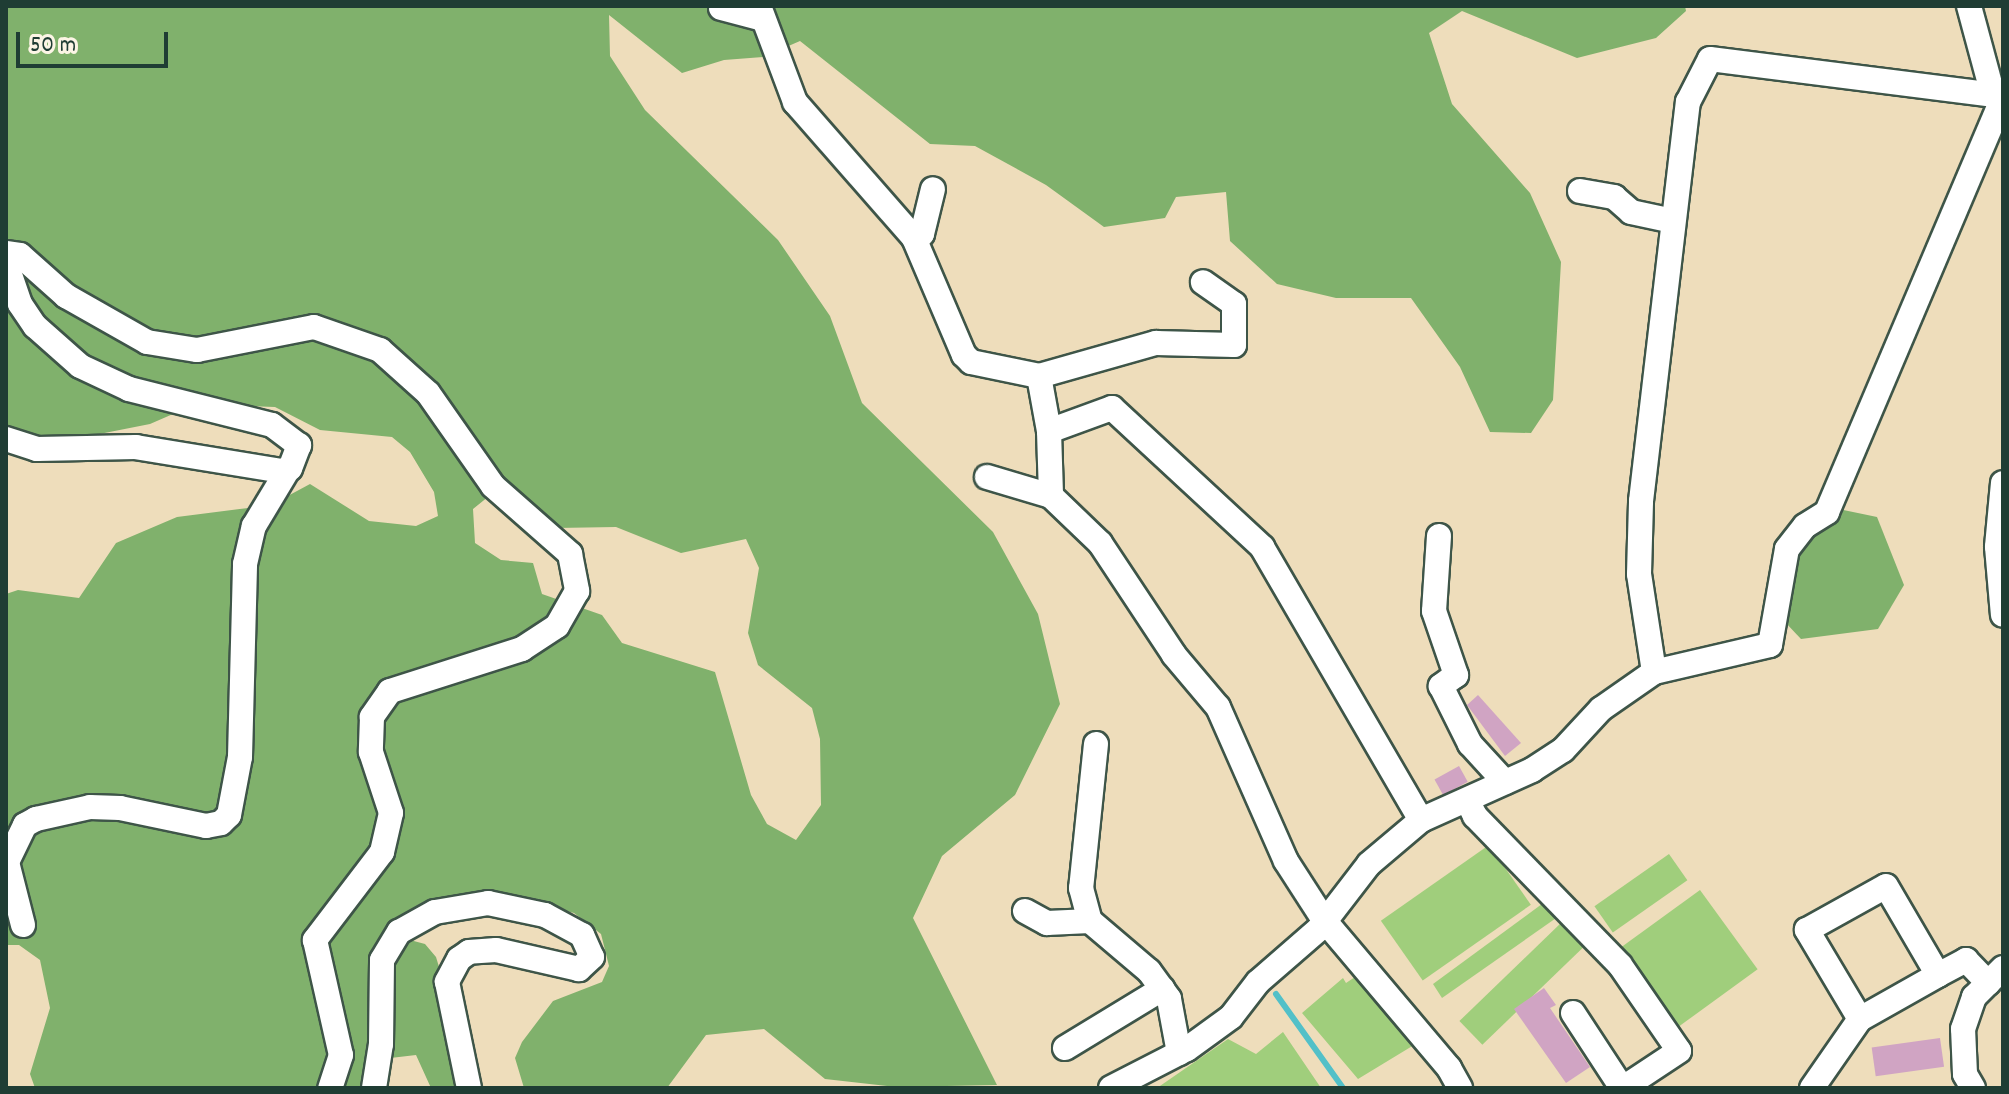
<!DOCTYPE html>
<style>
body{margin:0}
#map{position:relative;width:2009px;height:1094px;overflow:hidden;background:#edb;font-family:Dekko,sans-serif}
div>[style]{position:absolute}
.green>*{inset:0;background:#a0ce7c;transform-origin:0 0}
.forest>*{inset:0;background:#80b16c}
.stream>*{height:6px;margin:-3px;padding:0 3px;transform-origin:3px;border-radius:3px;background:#52c0c8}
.building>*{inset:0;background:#d0a4c3;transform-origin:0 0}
.roads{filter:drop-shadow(2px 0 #3e5548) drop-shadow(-2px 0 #3e5548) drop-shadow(0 2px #3e5548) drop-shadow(0 -2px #3e5548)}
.minor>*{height:24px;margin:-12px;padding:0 12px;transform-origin:12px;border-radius:12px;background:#fff}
span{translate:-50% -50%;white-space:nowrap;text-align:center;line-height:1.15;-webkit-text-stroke:8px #fcf5e5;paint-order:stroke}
.frame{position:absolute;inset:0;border:8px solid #1f3d34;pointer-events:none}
.scale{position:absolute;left:16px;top:32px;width:152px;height:36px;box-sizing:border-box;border:4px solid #1f3d34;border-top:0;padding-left:10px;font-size:24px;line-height:28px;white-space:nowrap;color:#1f3d34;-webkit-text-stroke:6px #fcf5e5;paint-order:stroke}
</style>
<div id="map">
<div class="green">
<i style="left:1489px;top:845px;width:73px;height:132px;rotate:55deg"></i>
<i style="left:1669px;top:854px;width:32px;height:91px;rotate:55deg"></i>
<i style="left:1700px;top:890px;width:98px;height:100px;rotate:54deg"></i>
<i style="clip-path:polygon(1546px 901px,1559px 916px,1442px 998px,1433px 984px)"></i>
<i style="left:1563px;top:921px;width:33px;height:144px;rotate:46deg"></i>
<i style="clip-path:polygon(1355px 977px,1414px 1045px,1358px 1079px,1302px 1013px,1343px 978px,1346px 983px)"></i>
<i style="clip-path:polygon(1283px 1032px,1321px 1088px,1157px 1088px,1228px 1039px,1256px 1054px)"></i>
</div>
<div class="forest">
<i style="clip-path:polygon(evenodd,6px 6px,1685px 6px,1686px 11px,1656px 38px,1577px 58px,1462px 11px,1429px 33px,1452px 104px,1530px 193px,1561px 262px,1553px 400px,1531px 433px,1490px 432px,1460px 367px,1411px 298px,1336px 298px,1277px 284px,1230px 241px,1226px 192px,1176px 197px,1165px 218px,1104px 227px,1046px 185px,975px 146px,930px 144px,800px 41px,763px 57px,724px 60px,682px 73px,609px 15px,610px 56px,645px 110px,778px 240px,830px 316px,862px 403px,993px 532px,1038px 614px,1060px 704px,1015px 795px,942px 856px,913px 918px,997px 1085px,896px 1087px,825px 1079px,764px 1029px,706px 1035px,667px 1088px,524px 1088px,515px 1058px,522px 1042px,553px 1001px,602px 982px,609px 966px,601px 934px,574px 913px,506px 895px,452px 897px,410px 940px,425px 944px,436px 957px,476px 1088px,431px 1088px,416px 1055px,382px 1059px,369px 1088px,35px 1088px,30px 1074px,50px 1008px,40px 960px,19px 945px,6px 945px,6px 594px,18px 590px,79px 598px,116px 543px,177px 517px,271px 505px,310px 484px,369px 521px,416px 526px,438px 516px,434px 492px,410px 452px,392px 437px,320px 430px,275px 407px,196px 404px,150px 424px,74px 439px,6px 441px,6px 6px,499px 488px,556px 528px,616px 527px,681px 553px,746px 539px,759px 568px,748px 633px,758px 665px,812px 708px,820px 739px,821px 805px,796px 840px,767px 824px,751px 795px,715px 672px,622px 643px,602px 615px,542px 594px,533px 563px,501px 560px,475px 543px,473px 509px,499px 488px)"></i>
<i style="clip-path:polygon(1829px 507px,1877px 517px,1904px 585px,1878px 629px,1801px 639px,1784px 621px,1792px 544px)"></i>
</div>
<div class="stream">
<i style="left:1276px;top:994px;width:115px;rotate:54.5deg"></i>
</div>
<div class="building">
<i style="clip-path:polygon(1478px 695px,1521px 743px,1505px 756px,1467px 705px)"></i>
<i style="left:1459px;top:766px;width:18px;height:28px;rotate:61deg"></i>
<i style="clip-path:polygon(1544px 988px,1556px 1005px,1550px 1008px,1590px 1067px,1566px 1083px,1514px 1009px)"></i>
<i style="left:1940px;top:1038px;width:29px;height:69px;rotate:82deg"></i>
</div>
<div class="roads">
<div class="minor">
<i style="left:759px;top:6px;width:103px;rotate:69.4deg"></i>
<i style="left:795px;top:102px;width:181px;rotate:48.8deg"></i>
<i style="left:914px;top:238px;width:127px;rotate:66.9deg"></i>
<i style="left:964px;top:355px;width:10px;rotate:45deg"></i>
<i style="left:971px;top:362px;width:69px;rotate:11.6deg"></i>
<i style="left:1039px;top:376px;width:56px;rotate:79.7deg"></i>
<i style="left:1049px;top:431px;width:65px;rotate:88.2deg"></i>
<i style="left:1051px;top:496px;width:68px;rotate:43.8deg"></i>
<i style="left:1100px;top:543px;width:134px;rotate:56.5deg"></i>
<i style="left:1174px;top:655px;width:68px;rotate:49.8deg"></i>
<i style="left:1218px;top:707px;width:168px;rotate:66.2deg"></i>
<i style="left:1286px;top:861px;width:70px;rotate:57.2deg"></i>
<i style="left:1324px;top:920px;width:194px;rotate:49.8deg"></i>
<i style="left:1449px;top:1068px;width:23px;rotate:61deg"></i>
<i style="left:1969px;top:6px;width:92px;rotate:74.9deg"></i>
<i style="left:721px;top:8px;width:43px;rotate:14.7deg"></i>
<i style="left:1580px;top:191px;width:35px;rotate:10deg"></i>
<i style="left:1614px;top:197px;width:23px;rotate:41deg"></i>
<i style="left:1631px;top:212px;width:43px;rotate:12.1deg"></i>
<i style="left:914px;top:238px;width:9px;rotate:-27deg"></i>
<i style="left:922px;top:234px;width:46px;rotate:-76.3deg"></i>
<i style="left:6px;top:253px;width:14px;rotate:8deg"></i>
<i style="left:20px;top:255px;width:62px;rotate:41.7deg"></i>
<i style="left:66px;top:296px;width:93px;rotate:29.6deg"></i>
<i style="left:147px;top:342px;width:51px;rotate:9.1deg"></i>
<i style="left:197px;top:350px;width:119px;rotate:-11.1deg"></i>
<i style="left:314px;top:327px;width:70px;rotate:19.2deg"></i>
<i style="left:380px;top:350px;width:64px;rotate:41.9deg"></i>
<i style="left:428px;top:393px;width:113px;rotate:55deg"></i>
<i style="left:493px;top:486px;width:103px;rotate:41.4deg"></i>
<i style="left:570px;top:554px;width:38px;rotate:79deg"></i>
<i style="left:577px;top:591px;width:40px;rotate:119.7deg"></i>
<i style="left:557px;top:626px;width:42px;rotate:146.7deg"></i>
<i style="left:522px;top:649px;width:139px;rotate:162.3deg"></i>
<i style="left:390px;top:691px;width:32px;rotate:125deg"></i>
<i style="left:372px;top:717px;width:35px;rotate:92deg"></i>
<i style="left:371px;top:752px;width:64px;rotate:71.8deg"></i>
<i style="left:391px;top:813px;width:40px;rotate:103deg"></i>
<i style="left:382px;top:852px;width:111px;rotate:127.3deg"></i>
<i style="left:315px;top:940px;width:118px;rotate:77.3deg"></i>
<i style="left:341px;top:1055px;width:35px;rotate:108deg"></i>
<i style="left:6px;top:263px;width:43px;rotate:71.1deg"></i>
<i style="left:20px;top:304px;width:27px;rotate:56deg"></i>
<i style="left:35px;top:326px;width:60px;rotate:41.6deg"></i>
<i style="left:80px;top:366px;width:54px;rotate:25.1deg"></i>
<i style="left:129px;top:389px;width:147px;rotate:14.1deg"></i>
<i style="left:272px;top:425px;width:34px;rotate:37deg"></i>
<i style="left:299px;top:445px;width:25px;rotate:111deg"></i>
<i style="left:290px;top:468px;width:9px;rotate:159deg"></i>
<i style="left:282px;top:471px;width:148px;rotate:-170.7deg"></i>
<i style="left:136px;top:447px;width:99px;rotate:178.8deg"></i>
<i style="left:37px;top:449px;width:33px;rotate:-162deg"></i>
<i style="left:1039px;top:376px;width:122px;rotate:-15.8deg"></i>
<i style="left:1156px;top:343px;width:78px;rotate:1.5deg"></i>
<i style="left:1234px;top:345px;width:41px;rotate:-90deg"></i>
<i style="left:1234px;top:304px;width:38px;rotate:-145deg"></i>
<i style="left:1049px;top:431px;width:67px;rotate:-20.1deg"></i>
<i style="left:1112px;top:408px;width:205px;rotate:42.8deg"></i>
<i style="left:1262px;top:547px;width:316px;rotate:59.8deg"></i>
<i style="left:987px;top:477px;width:67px;rotate:16.5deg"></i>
<i style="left:2003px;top:483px;width:64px;rotate:95.4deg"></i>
<i style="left:1997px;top:547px;width:68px;rotate:85deg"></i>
<i style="left:1439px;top:536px;width:75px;rotate:93.8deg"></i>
<i style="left:1434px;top:611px;width:68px;rotate:71deg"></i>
<i style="left:1456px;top:675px;width:19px;rotate:144deg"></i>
<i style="left:1441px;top:686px;width:65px;rotate:63.4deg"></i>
<i style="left:1470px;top:744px;width:52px;rotate:47.4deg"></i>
<i style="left:1654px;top:672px;width:99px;rotate:-98.7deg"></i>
<i style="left:1639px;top:574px;width:73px;rotate:-88.4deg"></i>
<i style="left:1641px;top:501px;width:402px;rotate:-83.3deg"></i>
<i style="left:1688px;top:102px;width:48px;rotate:-62.9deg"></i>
<i style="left:1710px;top:59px;width:285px;rotate:7.2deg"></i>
<i style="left:1993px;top:95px;width:11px;rotate:52deg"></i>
<i style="left:1096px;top:744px;width:145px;rotate:95.9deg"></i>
<i style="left:1081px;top:888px;width:34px;rotate:75deg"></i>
<i style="left:1090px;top:921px;width:77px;rotate:40.3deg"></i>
<i style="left:1149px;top:971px;width:34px;rotate:54deg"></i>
<i style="left:1169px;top:999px;width:55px;rotate:79.5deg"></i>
<i style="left:1468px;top:802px;width:16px;rotate:63deg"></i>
<i style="left:1475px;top:816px;width:208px;rotate:45.8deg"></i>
<i style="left:1620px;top:965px;width:104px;rotate:55.5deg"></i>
<i style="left:1679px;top:1051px;width:67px;rotate:146.5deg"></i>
<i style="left:1025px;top:911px;width:25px;rotate:29deg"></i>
<i style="left:1047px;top:923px;width:43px;rotate:-2.7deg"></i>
<i style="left:23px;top:925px;width:65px;rotate:-104.3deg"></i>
<i style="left:7px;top:862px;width:41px;rotate:-64.1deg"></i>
<i style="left:25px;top:825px;width:13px;rotate:-29deg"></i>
<i style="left:36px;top:819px;width:55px;rotate:-12.5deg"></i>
<i style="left:90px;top:807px;width:30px;rotate:2deg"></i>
<i style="left:120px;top:808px;width:88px;rotate:11.8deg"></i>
<i style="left:206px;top:826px;width:15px;rotate:-11deg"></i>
<i style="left:221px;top:823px;width:11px;rotate:-45deg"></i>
<i style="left:229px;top:815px;width:59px;rotate:-79.3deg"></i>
<i style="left:240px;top:757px;width:193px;rotate:-88.5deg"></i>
<i style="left:245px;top:564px;width:39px;rotate:-77deg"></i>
<i style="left:254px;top:526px;width:64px;rotate:-59deg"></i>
<i style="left:1573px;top:1013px;width:90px;rotate:56.8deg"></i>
<i style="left:1860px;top:1019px;width:90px;rotate:-29.4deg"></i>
<i style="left:1065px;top:1048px;width:114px;rotate:-31.3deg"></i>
<i style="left:374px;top:1088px;width:45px;rotate:-81deg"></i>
<i style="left:381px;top:1044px;width:84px;rotate:-89.3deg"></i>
<i style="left:382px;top:960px;width:33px;rotate:-59deg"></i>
<i style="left:399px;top:932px;width:41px;rotate:-29.1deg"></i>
<i style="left:435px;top:912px;width:54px;rotate:-9.6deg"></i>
<i style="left:488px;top:903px;width:58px;rotate:11.9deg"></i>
<i style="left:545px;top:915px;width:42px;rotate:28.4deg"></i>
<i style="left:582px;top:935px;width:24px;rotate:66deg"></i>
<i style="left:592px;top:957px;width:18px;rotate:137deg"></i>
<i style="left:579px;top:969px;width:85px;rotate:-167.1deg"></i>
<i style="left:496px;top:950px;width:27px;rotate:176deg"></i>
<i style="left:469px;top:952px;width:12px;rotate:145deg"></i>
<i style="left:459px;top:959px;width:26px;rotate:118deg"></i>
<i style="left:447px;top:982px;width:108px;rotate:78.3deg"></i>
<i style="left:1111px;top:1088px;width:85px;rotate:-27.2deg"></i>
<i style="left:1187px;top:1049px;width:54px;rotate:-36deg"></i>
<i style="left:1231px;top:1017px;width:44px;rotate:-52.4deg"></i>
<i style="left:1258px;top:982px;width:81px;rotate:-41deg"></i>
<i style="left:1319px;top:929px;width:82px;rotate:-52.4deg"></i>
<i style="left:1369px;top:864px;width:68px;rotate:-40.2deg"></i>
<i style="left:1421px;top:820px;width:122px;rotate:-24.2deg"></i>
<i style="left:1532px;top:770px;width:37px;rotate:-33deg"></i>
<i style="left:1563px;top:750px;width:56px;rotate:-47.2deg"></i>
<i style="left:1601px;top:709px;width:65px;rotate:-34.9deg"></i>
<i style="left:1654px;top:672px;width:119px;rotate:-13.1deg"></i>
<i style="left:1770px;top:645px;width:97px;rotate:-80deg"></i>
<i style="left:1787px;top:549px;width:29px;rotate:-52deg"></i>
<i style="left:1805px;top:526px;width:26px;rotate:-32deg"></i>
<i style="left:1827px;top:512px;width:443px;rotate:-67deg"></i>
<i style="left:1812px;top:1088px;width:84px;rotate:-55.2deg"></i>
<i style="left:1860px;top:1019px;width:104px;rotate:-120.8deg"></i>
<i style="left:1807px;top:930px;width:90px;rotate:-29.1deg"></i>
<i style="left:1886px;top:886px;width:103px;rotate:59.7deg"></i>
<i style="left:1938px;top:975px;width:32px;rotate:-28deg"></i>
<i style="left:1966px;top:960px;width:32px;rotate:46deg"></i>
<i style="left:1973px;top:1088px;width:16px;rotate:-120deg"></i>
<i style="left:1965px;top:1074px;width:45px;rotate:-92.5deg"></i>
<i style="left:1963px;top:1029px;width:34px;rotate:-71deg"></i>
<i style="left:1974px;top:997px;width:41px;rotate:-45deg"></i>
</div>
</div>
<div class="frame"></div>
<div class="scale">50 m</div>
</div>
